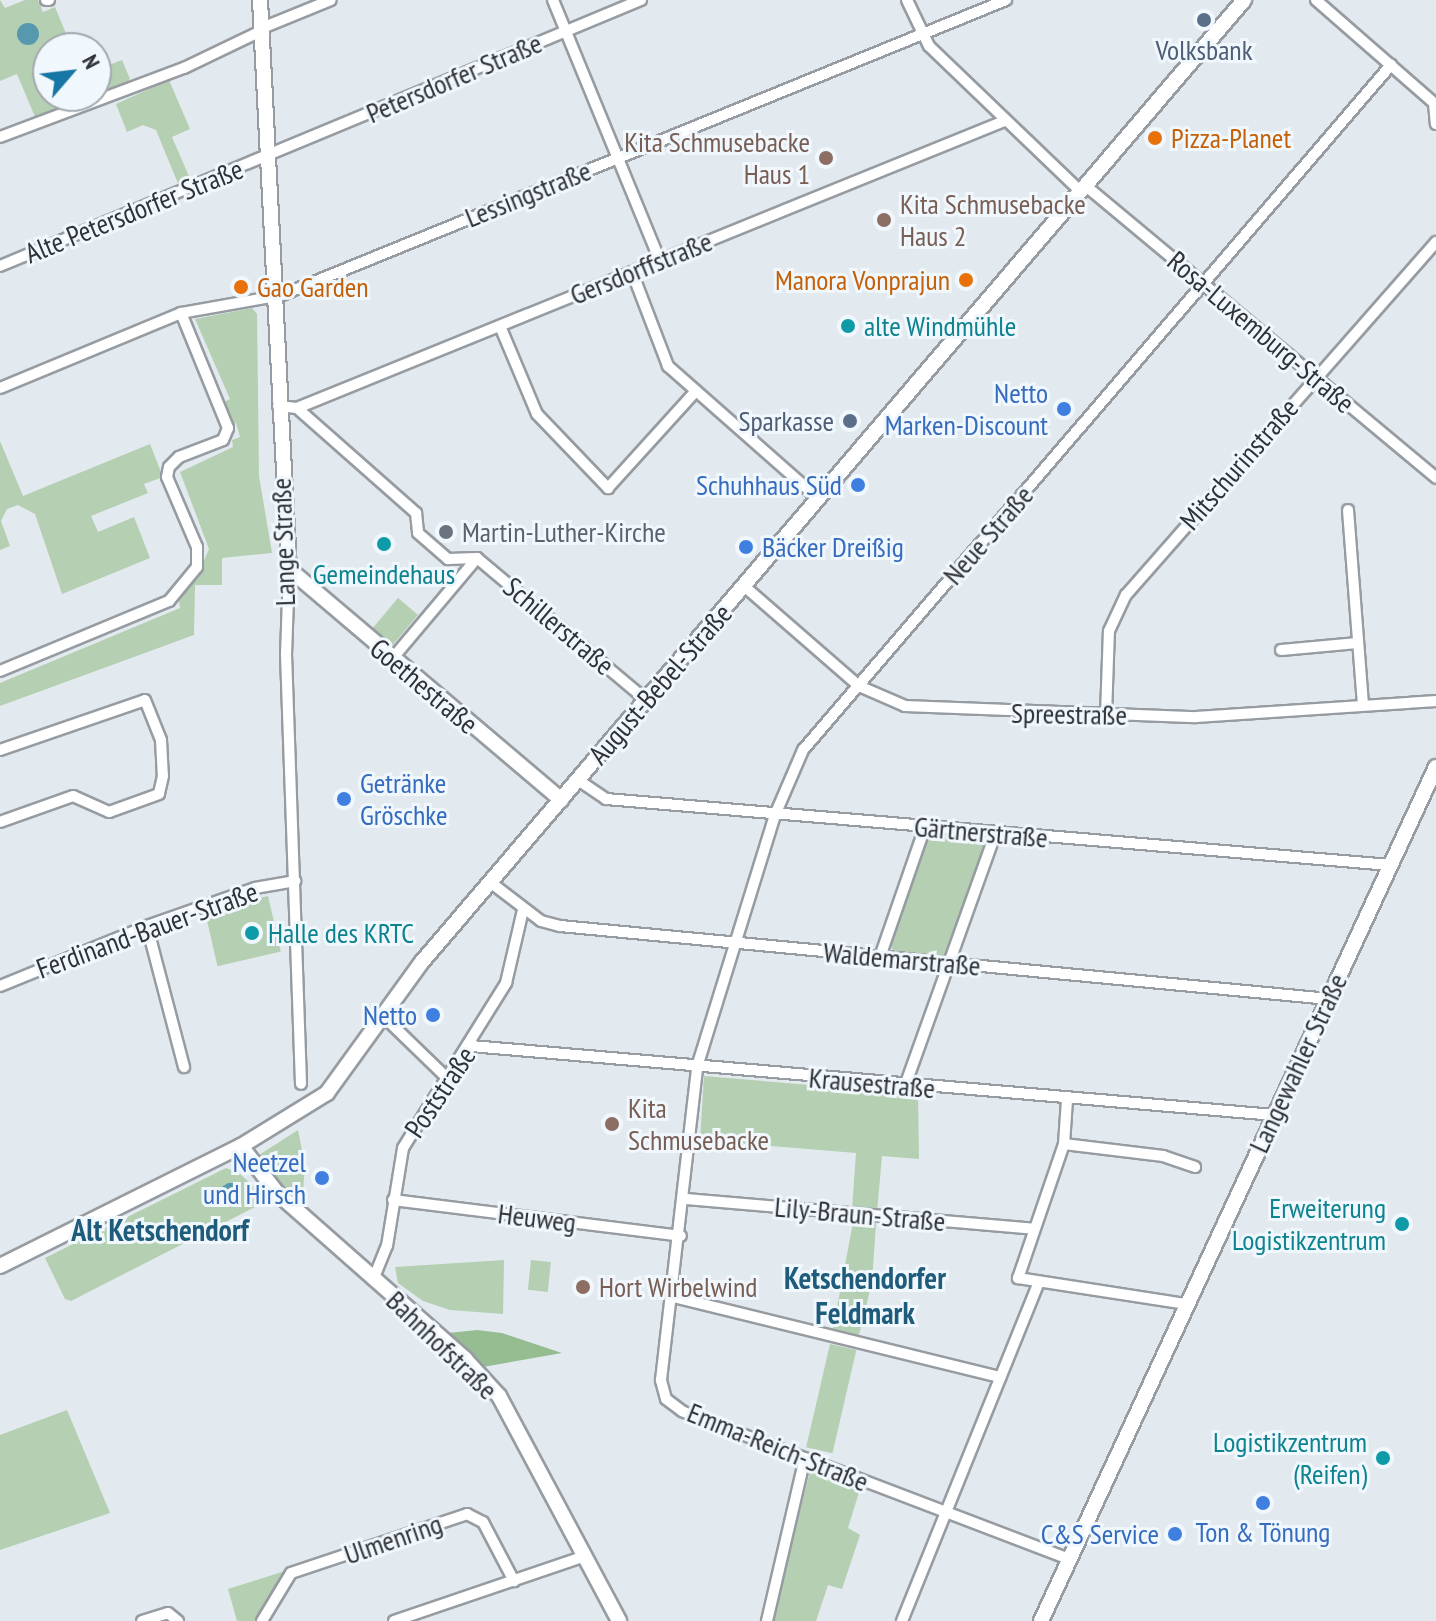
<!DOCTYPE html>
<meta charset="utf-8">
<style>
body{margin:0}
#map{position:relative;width:1436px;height:1621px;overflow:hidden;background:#e3eaef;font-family:"PT Sans Narrow",sans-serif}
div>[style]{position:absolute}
.green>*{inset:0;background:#b4cfb1;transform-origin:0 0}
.forest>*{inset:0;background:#95bd91}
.water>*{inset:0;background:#5698ae}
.round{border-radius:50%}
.roads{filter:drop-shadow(2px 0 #969ca1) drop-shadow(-2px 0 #969ca1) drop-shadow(0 2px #969ca1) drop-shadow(0 -2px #969ca1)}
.street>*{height:10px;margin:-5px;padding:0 5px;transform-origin:5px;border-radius:5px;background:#fff}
.secondary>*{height:14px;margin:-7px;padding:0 7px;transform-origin:7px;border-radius:7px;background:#fff}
.dots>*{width:22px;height:22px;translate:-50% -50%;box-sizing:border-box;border:4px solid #f0f7fd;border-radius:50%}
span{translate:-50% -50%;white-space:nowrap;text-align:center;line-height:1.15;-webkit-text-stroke:6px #f0f7fd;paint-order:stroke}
.service-label{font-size:28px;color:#4e5e75}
.right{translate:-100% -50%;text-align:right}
.street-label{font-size:28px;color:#303335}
.food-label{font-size:28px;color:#c56008}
.left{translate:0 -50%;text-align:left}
.education-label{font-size:28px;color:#785e54}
.culture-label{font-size:28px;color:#0d838f}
.shop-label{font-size:28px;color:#366cbe}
.worship-label{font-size:28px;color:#5b616d}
.neighbourhood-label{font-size:30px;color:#1f5c7c;font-weight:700}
.north{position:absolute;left:32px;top:32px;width:80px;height:80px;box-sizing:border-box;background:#f0f7fd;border:2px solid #a3a9ad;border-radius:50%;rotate:62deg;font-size:22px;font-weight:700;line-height:32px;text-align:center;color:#303335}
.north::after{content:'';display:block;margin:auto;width:28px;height:36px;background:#1677a4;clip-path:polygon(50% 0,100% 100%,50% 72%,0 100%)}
</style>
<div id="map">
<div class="green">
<i style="clip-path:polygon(0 0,5px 8px,25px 0,38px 0,43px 12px,55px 7px,72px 48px,48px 48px,48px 96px,96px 96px,96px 70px,122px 60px,130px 79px,122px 88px,35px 117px,17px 74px,0 81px)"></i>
<i style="clip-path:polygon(169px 80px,190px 129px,172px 137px,191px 181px,179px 186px,156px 130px,143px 125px,127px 132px,116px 104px)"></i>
<i style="clip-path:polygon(252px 308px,257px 314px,259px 476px,272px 553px,222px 558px,222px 585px,195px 585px,194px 635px,0 706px,0 683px,180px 608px,179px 601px,195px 581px,209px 549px,180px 472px,233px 447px,232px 440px,240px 437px,236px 423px,230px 425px,222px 403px,230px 399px,195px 319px)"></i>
<i style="clip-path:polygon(0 441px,23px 496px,150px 444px,163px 477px,144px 484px,148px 493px,91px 516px,98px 532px,134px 517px,150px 558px,62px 594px,35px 514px,18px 505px,7px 509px,1px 521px,10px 546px,0 550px)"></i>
<i style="left:398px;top:598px;width:26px;height:43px;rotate:40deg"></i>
<i style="clip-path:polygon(930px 833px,979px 838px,985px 845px,943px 958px,895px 954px,890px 944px)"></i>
<i style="left:268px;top:896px;width:57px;height:65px;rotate:77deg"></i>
<i style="clip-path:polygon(704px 1076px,918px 1094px,919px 1159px,882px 1156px,877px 1212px,852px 1210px,856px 1153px,700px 1140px)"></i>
<i style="clip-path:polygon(298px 1130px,305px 1166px,302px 1203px,260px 1164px,259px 1155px)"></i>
<i style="clip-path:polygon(226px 1168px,239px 1173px,265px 1197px,263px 1203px,71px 1301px,65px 1299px,45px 1258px)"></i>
<i style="clip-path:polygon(854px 1217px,876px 1223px,872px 1282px,859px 1335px,833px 1329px)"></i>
<i style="clip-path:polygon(504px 1260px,503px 1314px,450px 1310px,423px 1301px,398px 1283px,395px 1267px)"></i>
<i style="left:531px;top:1260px;width:20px;height:30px;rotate:6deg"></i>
<i style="left:830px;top:1344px;width:27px;height:106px;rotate:13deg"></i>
<i style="clip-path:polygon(67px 1410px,110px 1513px,0 1550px,0 1435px)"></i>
<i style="clip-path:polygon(810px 1471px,860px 1489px,848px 1528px,860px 1535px,842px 1589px,828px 1585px,816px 1621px,772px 1621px)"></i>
<i style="clip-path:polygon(285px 1571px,256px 1621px,237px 1621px,228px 1589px)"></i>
</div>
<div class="forest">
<i style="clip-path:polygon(477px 1330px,502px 1333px,562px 1353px,483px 1367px,448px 1333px)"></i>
</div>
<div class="water">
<i class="round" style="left:17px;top:23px;width:22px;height:22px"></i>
<i style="clip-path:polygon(228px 1183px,233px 1183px,234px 1192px,216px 1202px,203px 1199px)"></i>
</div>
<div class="roads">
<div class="street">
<i style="left:46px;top:0;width:3px"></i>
<i style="left:553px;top:0;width:282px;rotate:67.7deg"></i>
<i style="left:907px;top:0;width:51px;rotate:64.4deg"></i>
<i style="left:929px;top:46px;width:211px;rotate:43.8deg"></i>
<i style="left:1316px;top:0;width:157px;rotate:41.1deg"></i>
<i style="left:1434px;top:103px;width:21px;rotate:85deg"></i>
<i style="left:262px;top:28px;width:74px;rotate:-22.1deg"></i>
<i style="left:0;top:137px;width:197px;rotate:-20.6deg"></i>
<i style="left:184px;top:68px;width:85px;rotate:-25.7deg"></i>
<i style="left:1086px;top:186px;width:456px;rotate:39.8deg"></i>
<i style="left:0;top:266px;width:694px;rotate:-22.54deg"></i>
<i style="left:632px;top:272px;width:101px;rotate:69deg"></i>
<i style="left:668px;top:366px;width:201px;rotate:41.4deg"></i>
<i style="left:500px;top:326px;width:95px;rotate:67.2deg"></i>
<i style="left:537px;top:414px;width:103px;rotate:46.2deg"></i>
<i style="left:608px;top:488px;width:131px;rotate:-47.8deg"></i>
<i style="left:0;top:388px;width:196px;rotate:-22.5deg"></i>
<i style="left:181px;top:313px;width:103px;rotate:-10.1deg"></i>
<i style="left:282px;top:295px;width:782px;rotate:-22.17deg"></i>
<i style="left:278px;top:406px;width:19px;rotate:6deg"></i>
<i style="left:297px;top:408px;width:763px;rotate:-22.09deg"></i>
<i style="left:297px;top:408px;width:159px;rotate:41.4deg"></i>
<i style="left:416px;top:513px;width:20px;rotate:84deg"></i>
<i style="left:418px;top:533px;width:40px;rotate:41deg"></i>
<i style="left:448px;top:559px;width:29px;rotate:-2deg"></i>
<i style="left:477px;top:558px;width:221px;rotate:40deg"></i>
<i style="left:1348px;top:510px;width:195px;rotate:85.6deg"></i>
<i style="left:289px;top:569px;width:85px;rotate:92deg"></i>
<i style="left:286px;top:654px;width:430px;rotate:88deg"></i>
<i style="left:744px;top:586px;width:152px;rotate:41deg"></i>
<i style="left:859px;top:686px;width:50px;rotate:23.5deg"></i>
<i style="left:905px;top:706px;width:291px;rotate:2.2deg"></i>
<i style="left:1196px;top:717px;width:241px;rotate:-3.8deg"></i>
<i style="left:1281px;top:650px;width:77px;rotate:-5.2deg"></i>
<i style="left:392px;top:659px;width:132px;rotate:-49.9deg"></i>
<i style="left:0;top:671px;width:183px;rotate:-22.5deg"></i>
<i style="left:169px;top:601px;width:44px;rotate:-50.5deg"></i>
<i style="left:197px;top:567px;width:20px;rotate:-90deg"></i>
<i style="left:197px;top:547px;width:76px;rotate:-113.2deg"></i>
<i style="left:167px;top:477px;width:10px;rotate:-79deg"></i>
<i style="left:169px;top:467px;width:14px;rotate:-45deg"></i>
<i style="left:179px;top:457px;width:47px;rotate:-21.1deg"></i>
<i style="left:223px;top:440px;width:13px;rotate:-67deg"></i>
<i style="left:228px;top:428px;width:124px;rotate:-112.2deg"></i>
<i style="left:1106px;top:715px;width:84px;rotate:-88deg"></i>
<i style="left:1109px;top:631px;width:40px;rotate:-65deg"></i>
<i style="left:1126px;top:595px;width:470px;rotate:-48.7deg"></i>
<i style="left:0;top:750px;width:153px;rotate:-19deg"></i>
<i style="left:145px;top:700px;width:43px;rotate:68.2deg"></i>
<i style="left:161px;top:740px;width:36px;rotate:87deg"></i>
<i style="left:163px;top:776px;width:18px;rotate:103deg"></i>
<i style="left:159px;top:794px;width:53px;rotate:160.2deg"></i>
<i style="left:109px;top:812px;width:39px;rotate:-156deg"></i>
<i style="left:73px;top:796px;width:77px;rotate:160.4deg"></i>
<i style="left:578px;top:780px;width:34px;rotate:34deg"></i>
<i style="left:606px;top:799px;width:787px;rotate:4.81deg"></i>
<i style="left:490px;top:882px;width:64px;rotate:37.4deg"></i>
<i style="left:541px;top:921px;width:20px;rotate:15deg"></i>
<i style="left:560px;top:926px;width:772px;rotate:5.42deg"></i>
<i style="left:147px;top:926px;width:146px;rotate:75.3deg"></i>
<i style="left:880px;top:957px;width:138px;rotate:-70.9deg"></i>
<i style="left:0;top:986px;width:159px;rotate:-22.2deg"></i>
<i style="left:147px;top:926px;width:114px;rotate:-19.4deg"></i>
<i style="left:255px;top:888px;width:41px;rotate:-9.9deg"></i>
<i style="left:382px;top:1015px;width:92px;rotate:44.1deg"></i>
<i style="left:471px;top:1046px;width:806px;rotate:4.91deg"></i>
<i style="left:905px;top:1086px;width:268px;rotate:-70.3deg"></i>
<i style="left:1067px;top:1100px;width:44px;rotate:93.9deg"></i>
<i style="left:1064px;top:1144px;width:142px;rotate:108.9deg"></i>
<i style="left:1018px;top:1278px;width:169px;rotate:8.8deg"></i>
<i style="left:1064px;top:1144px;width:100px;rotate:6.9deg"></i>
<i style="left:1163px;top:1156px;width:34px;rotate:19deg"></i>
<i style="left:686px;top:1199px;width:349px;rotate:4.9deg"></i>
<i style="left:393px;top:1200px;width:290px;rotate:7.1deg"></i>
<i style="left:373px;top:1280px;width:37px;rotate:-68deg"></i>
<i style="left:387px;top:1246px;width:99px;rotate:-80.7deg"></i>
<i style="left:403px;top:1148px;width:195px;rotate:-58deg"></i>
<i style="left:506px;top:983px;width:75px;rotate:-76.9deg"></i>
<i style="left:674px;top:1297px;width:336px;rotate:13.8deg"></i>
<i style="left:1069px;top:1559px;width:414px;rotate:-159.1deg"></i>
<i style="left:682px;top:1411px;width:20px;rotate:-143deg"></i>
<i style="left:666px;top:1399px;width:20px;rotate:-105deg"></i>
<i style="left:661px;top:1380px;width:315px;rotate:-83.4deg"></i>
<i style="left:697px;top:1067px;width:264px;rotate:-72.8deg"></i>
<i style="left:775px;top:815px;width:71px;rotate:-66.7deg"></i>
<i style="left:803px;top:750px;width:903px;rotate:-49.36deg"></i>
<i style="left:142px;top:1621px;width:27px;rotate:-17deg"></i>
<i style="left:168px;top:1613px;width:13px;rotate:39deg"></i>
<i style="left:262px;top:1621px;width:56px;rotate:-58.9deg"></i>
<i style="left:291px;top:1573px;width:186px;rotate:-18.5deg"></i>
<i style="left:467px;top:1514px;width:18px;rotate:27deg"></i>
<i style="left:483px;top:1522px;width:67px;rotate:62.3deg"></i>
<i style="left:394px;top:1621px;width:202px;rotate:-18.8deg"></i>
<i style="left:767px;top:1621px;width:167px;rotate:-76.9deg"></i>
<i style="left:902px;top:1621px;width:362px;rotate:-68deg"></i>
</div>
<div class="secondary">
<i style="left:260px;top:0;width:570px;rotate:87.08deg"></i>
<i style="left:289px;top:569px;width:357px;rotate:40.3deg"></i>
<i style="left:241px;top:1146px;width:59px;rotate:52.5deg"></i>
<i style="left:277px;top:1193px;width:251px;rotate:41.4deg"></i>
<i style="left:465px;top:1359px;width:50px;rotate:47.4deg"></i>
<i style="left:499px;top:1396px;width:255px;rotate:61.9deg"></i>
<i style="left:0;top:1266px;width:269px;rotate:-26.5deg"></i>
<i style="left:241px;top:1146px;width:101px;rotate:-31.6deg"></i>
<i style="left:327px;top:1093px;width:160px;rotate:-54.1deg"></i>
<i style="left:421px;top:963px;width:1267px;rotate:-49.48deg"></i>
<i style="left:1041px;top:1621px;width:941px;rotate:-65.18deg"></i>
</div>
</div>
<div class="dots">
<i style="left:1204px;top:20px;background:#5c6f8a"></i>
<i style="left:1155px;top:138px;background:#e8710a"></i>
<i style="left:826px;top:158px;background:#8d6e63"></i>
<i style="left:884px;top:220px;background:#8d6e63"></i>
<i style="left:966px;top:280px;background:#e8710a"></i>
<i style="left:241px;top:287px;background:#e8710a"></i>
<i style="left:848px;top:326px;background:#0f9aa8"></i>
<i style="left:1064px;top:409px;background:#3f7fe0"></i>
<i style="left:850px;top:421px;background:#5c6f8a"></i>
<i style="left:858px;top:485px;background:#3f7fe0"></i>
<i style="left:446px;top:532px;background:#6b7280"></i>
<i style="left:384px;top:544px;background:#0f9aa8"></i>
<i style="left:746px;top:547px;background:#3f7fe0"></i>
<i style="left:344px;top:799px;background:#3f7fe0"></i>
<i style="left:252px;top:933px;background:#0f9aa8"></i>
<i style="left:433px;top:1015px;background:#3f7fe0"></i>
<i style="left:612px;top:1124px;background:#8d6e63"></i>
<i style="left:322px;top:1178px;background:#3f7fe0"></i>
<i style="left:1402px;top:1224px;background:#0f9aa8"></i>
<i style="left:583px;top:1287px;background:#8d6e63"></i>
<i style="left:1383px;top:1458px;background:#0f9aa8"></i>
<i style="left:1263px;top:1503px;background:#3f7fe0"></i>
<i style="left:1175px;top:1534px;background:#3f7fe0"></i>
</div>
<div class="service-label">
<span style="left:1204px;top:50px">Volksbank</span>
<span class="right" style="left:834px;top:421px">Sparkasse</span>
</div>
<div class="street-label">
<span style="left:454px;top:78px;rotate:-23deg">Petersdorfer Straße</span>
<span style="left:528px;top:194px;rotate:-22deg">Lessingstraße</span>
<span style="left:134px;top:211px;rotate:-22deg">Alte Petersdorfer Straße</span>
<span style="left:641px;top:268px;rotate:-22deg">Gersdorffstraße</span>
<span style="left:1261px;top:332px;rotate:40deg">Rosa-Luxemburg-Straße</span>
<span style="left:1239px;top:464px;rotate:-49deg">Mitschurinstraße</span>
<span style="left:988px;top:535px;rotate:-49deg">Neue Straße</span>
<span style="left:283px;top:542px;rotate:-92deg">Lange Straße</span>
<span style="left:559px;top:626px;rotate:40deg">Schillerstraße</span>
<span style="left:660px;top:684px;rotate:-49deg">August-Bebel-Straße</span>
<span style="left:424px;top:686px;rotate:40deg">Goethestraße</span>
<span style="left:1069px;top:714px;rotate:1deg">Spreestraße</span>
<span style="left:981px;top:832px;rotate:5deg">Gärtnerstraße</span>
<span style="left:147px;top:930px;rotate:-20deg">Ferdinand-Bauer-Straße</span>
<span style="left:902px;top:959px;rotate:5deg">Waldemarstraße</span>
<span style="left:1298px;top:1063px;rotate:-65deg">Langewahler Straße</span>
<span style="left:872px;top:1083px;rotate:5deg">Krausestraße</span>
<span style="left:440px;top:1092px;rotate:-56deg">Poststraße</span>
<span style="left:860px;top:1214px;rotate:5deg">Lily-Braun-Straße</span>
<span style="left:537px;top:1218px;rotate:7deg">Heuweg</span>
<span style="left:442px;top:1345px;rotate:44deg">Bahnhofstraße</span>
<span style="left:778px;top:1447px;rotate:22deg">Emma-Reich-Straße</span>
<span style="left:393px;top:1539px;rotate:-19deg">Ulmenring</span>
</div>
<div class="food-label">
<span class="left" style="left:1171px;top:138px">Pizza-Planet</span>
<span class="right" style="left:950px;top:280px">Manora Vonprajun</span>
<span class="left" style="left:257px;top:287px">Gao Garden</span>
</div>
<div class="education-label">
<span class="right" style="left:810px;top:158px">Kita Schmusebacke<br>Haus 1</span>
<span class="left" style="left:900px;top:220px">Kita Schmusebacke<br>Haus 2</span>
<span class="left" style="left:628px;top:1124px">Kita<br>Schmusebacke</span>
<span class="left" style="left:599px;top:1287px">Hort Wirbelwind</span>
</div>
<div class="culture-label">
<span class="left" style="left:864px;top:326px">alte Windmühle</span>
<span style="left:384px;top:574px">Gemeindehaus</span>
<span class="left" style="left:268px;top:933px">Halle des KRTC</span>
<span class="right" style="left:1386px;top:1224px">Erweiterung<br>Logistikzentrum</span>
<span class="right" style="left:1367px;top:1458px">Logistikzentrum<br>(Reifen)</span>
</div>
<div class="shop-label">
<span class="right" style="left:1048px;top:409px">Netto<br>Marken-Discount</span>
<span class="right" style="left:842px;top:485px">Schuhhaus Süd</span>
<span class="left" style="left:762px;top:547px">Bäcker Dreißig</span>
<span class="left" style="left:360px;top:799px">Getränke<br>Gröschke</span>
<span class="right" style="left:417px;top:1015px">Netto</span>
<span class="right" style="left:306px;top:1178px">Neetzel<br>und Hirsch</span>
<span style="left:1263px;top:1532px">Ton &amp; Tönung</span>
<span class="right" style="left:1159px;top:1534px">C&amp;S Service</span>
</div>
<div class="worship-label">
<span class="left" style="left:462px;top:532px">Martin-Luther-Kirche</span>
</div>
<div class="neighbourhood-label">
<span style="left:160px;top:1230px">Alt Ketschendorf</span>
<span style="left:865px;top:1295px">Ketschendorfer<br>Feldmark</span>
</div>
<div class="north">N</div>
</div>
